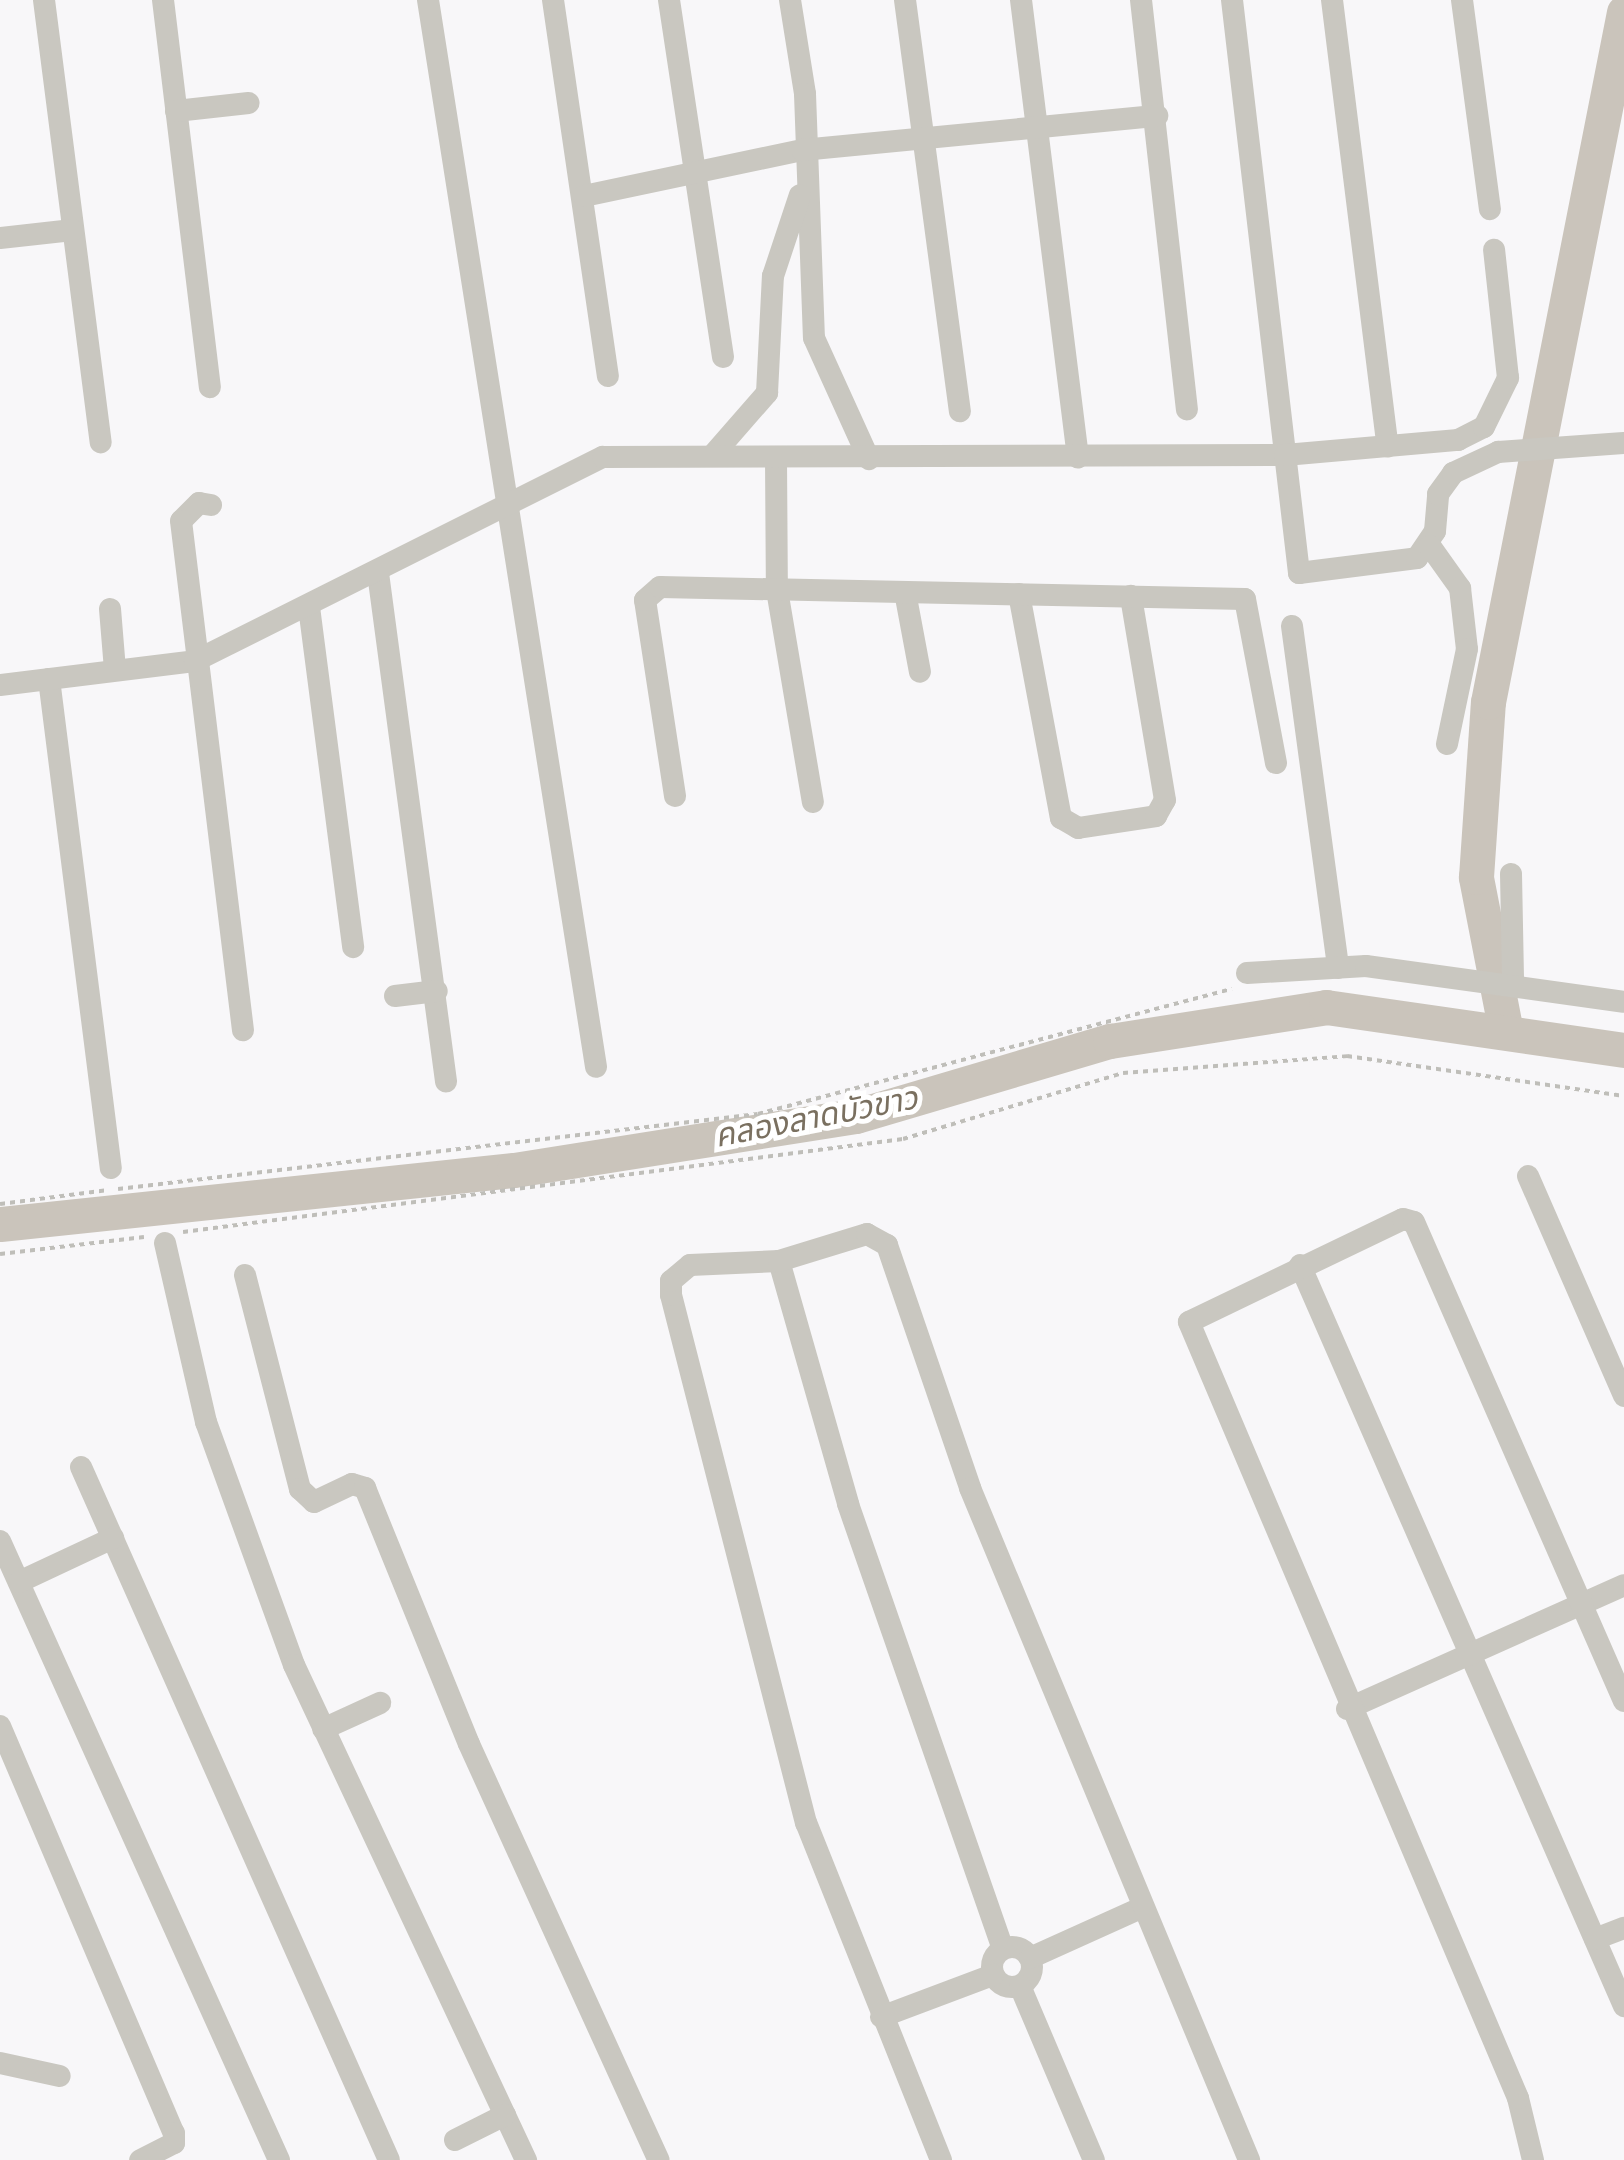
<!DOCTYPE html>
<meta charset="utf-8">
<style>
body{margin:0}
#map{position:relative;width:1624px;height:2160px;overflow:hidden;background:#f8f7f9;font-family:"Fira Sans Condensed","Noto Sans Thai",sans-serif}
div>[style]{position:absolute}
.river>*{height:35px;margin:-17.5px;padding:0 17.5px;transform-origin:17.5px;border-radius:17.5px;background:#cac4bb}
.path>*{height:4px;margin-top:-2px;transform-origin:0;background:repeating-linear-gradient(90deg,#bfbeb9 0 5px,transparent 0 10px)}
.minor>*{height:22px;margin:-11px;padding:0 11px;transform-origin:11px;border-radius:11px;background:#c9c7c0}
.minor>.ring{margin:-11px;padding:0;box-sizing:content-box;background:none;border:22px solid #c9c7c0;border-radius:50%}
span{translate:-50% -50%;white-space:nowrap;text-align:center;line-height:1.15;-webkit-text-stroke:10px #fff;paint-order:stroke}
.water-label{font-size:32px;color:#7a7060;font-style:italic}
</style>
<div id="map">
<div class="river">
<i style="left:1506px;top:1032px;width:158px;rotate:-101deg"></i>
<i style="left:1476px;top:877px;width:175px;rotate:-86.1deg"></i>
<i style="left:1488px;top:702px;width:703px;rotate:-78.85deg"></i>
<i style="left:0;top:1224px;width:517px;rotate:-6deg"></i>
<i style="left:514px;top:1170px;width:346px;rotate:-9deg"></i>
<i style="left:856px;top:1116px;width:265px;rotate:-16.5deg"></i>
<i style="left:1110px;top:1041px;width:219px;rotate:-8.9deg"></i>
<i style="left:1326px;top:1007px;width:301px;rotate:8.2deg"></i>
</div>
<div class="path">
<i style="left:118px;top:1189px;width:644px;rotate:-6.68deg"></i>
<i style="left:758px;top:1114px;width:490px;rotate:-14.8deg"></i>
<i style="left:0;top:1204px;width:109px;rotate:-7.4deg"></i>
<i style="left:183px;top:1232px;width:726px;rotate:-7.36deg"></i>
<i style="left:903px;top:1139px;width:230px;rotate:-16.7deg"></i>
<i style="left:1123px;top:1073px;width:225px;rotate:-4.3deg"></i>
<i style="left:1347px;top:1056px;width:280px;rotate:8.2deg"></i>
<i style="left:0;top:1254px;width:145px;rotate:-6.7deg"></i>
</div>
<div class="minor">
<i style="left:44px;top:0;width:446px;rotate:82.7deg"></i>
<i style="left:163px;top:0;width:390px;rotate:83.1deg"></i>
<i style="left:428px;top:0;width:1080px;rotate:81.05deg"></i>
<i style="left:553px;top:0;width:380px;rotate:81.7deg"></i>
<i style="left:669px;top:0;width:361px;rotate:81.4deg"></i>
<i style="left:790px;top:0;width:95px;rotate:80.9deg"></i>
<i style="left:805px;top:94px;width:244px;rotate:87.9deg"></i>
<i style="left:814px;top:338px;width:133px;rotate:65.6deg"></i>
<i style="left:905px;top:0;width:415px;rotate:82.4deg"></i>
<i style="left:1021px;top:0;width:461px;rotate:82.9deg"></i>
<i style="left:1141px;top:0;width:412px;rotate:83.6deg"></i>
<i style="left:1232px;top:0;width:577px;rotate:83.33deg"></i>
<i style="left:1299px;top:573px;width:119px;rotate:-7.2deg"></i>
<i style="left:1417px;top:558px;width:32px;rotate:-56deg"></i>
<i style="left:1435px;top:531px;width:37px;rotate:-85deg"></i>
<i style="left:1438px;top:494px;width:26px;rotate:-54deg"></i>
<i style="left:1453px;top:473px;width:50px;rotate:-25deg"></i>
<i style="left:1498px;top:452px;width:126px;rotate:-4.1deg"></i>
<i style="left:1332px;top:0;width:450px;rotate:82.9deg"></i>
<i style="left:1462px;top:0;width:211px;rotate:82.4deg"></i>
<i style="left:176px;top:111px;width:73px;rotate:-6.3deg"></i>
<i style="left:584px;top:196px;width:223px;rotate:-11.9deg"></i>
<i style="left:802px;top:150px;width:357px;rotate:-5.5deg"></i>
<i style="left:0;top:238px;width:73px;rotate:-6.3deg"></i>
<i style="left:712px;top:456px;width:84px;rotate:-48.9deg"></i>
<i style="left:767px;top:393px;width:117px;rotate:-87.1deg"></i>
<i style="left:773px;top:276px;width:85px;rotate:-71.6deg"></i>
<i style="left:776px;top:460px;width:130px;rotate:89.6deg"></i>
<i style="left:777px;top:590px;width:215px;rotate:80.4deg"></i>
<i style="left:211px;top:505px;width:12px;rotate:-171deg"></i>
<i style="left:199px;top:503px;width:25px;rotate:135deg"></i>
<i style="left:181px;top:521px;width:513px;rotate:83.06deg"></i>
<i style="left:1430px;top:546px;width:52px;rotate:54.5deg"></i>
<i style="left:1460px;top:588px;width:61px;rotate:83.5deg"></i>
<i style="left:1467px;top:649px;width:97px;rotate:101.9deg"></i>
<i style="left:378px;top:573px;width:513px;rotate:82.38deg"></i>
<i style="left:905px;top:592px;width:81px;rotate:79.4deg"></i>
<i style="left:1019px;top:594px;width:228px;rotate:79.4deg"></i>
<i style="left:1061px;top:818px;width:20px;rotate:30deg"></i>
<i style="left:1078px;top:828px;width:79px;rotate:-8.7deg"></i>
<i style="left:1156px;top:816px;width:18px;rotate:-61deg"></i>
<i style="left:1165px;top:800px;width:207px;rotate:-99.5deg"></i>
<i style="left:309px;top:607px;width:343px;rotate:82.6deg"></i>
<i style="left:110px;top:609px;width:61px;rotate:85.3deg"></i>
<i style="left:1292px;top:626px;width:345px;rotate:82.3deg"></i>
<i style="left:49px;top:679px;width:493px;rotate:82.8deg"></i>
<i style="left:0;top:685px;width:196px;rotate:-7deg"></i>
<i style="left:195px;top:661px;width:456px;rotate:-26.6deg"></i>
<i style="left:603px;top:457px;width:682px;rotate:-0.17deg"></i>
<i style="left:1285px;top:455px;width:174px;rotate:-5deg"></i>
<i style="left:1458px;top:440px;width:29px;rotate:-27deg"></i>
<i style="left:1484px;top:427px;width:55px;rotate:-63.9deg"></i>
<i style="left:1508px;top:378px;width:129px;rotate:-96.2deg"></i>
<i style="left:675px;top:796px;width:198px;rotate:-98.7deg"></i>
<i style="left:645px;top:600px;width:20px;rotate:-41deg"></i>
<i style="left:660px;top:587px;width:585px;rotate:1.18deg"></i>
<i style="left:1245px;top:599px;width:167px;rotate:79.3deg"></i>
<i style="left:1511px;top:874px;width:109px;rotate:88.9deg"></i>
<i style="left:1247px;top:973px;width:119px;rotate:-3.4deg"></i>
<i style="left:1366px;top:966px;width:260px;rotate:7.9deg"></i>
<i style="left:395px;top:996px;width:42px;rotate:-6.8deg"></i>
<i style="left:1528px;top:1176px;width:240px;rotate:66.4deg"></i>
<i style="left:165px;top:1243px;width:184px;rotate:77.1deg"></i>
<i style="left:206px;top:1422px;width:258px;rotate:70.1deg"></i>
<i style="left:294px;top:1665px;width:547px;rotate:64.89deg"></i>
<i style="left:779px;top:1261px;width:253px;rotate:74.1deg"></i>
<i style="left:848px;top:1504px;width:471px;rotate:70.8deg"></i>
<i style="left:1300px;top:1265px;width:809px;rotate:66.38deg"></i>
<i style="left:245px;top:1275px;width:221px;rotate:75.6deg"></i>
<i style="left:300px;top:1489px;width:19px;rotate:43deg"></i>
<i style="left:314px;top:1502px;width:42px;rotate:-25.3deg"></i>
<i style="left:352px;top:1484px;width:14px;rotate:17deg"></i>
<i style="left:365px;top:1488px;width:276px;rotate:67.9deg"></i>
<i style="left:469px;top:1744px;width:457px;rotate:65.5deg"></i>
<i style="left:81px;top:1467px;width:758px;rotate:66.04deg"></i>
<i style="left:0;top:1541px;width:679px;rotate:65.74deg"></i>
<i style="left:19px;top:1582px;width:104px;rotate:-25.1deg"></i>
<i style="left:1347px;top:1709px;width:303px;rotate:-24.1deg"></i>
<i style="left:0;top:1726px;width:443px;rotate:66.9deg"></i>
<i style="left:174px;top:2133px;width:10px;rotate:90deg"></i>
<i style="left:174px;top:2143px;width:38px;rotate:153deg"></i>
<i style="left:323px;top:1729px;width:63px;rotate:-24.5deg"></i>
<i style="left:1595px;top:1939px;width:31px;rotate:-21deg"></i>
<i class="ring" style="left:992px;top:1947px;width:18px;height:18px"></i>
<i style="left:1030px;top:1958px;width:124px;rotate:-24.3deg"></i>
<i style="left:1020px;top:1986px;width:189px;rotate:67deg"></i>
<i style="left:881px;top:2017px;width:120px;rotate:-20.6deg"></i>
<i style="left:0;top:2063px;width:61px;rotate:12.2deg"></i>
<i style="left:455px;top:2140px;width:56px;rotate:-26.6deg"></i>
<i style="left:941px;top:2160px;width:363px;rotate:-111.8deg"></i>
<i style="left:806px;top:1823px;width:545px;rotate:-104.34deg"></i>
<i style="left:671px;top:1295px;width:14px;rotate:-90deg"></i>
<i style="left:671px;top:1281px;width:25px;rotate:-40deg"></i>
<i style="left:690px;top:1265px;width:89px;rotate:-2.6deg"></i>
<i style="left:779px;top:1261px;width:92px;rotate:-17.1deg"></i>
<i style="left:867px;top:1234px;width:23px;rotate:29deg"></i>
<i style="left:887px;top:1245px;width:257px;rotate:71.1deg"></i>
<i style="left:970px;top:1488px;width:728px;rotate:67.45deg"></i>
<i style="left:1533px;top:2160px;width:64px;rotate:-103.6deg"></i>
<i style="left:1518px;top:2098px;width:843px;rotate:-112.98deg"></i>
<i style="left:1189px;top:1322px;width:237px;rotate:-25.7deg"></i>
<i style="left:1403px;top:1219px;width:11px;rotate:15deg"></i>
<i style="left:1414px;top:1222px;width:523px;rotate:66.33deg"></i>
</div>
<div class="water-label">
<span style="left:816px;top:1117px;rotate:-11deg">คลองลาดบัวขาว</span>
</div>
</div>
